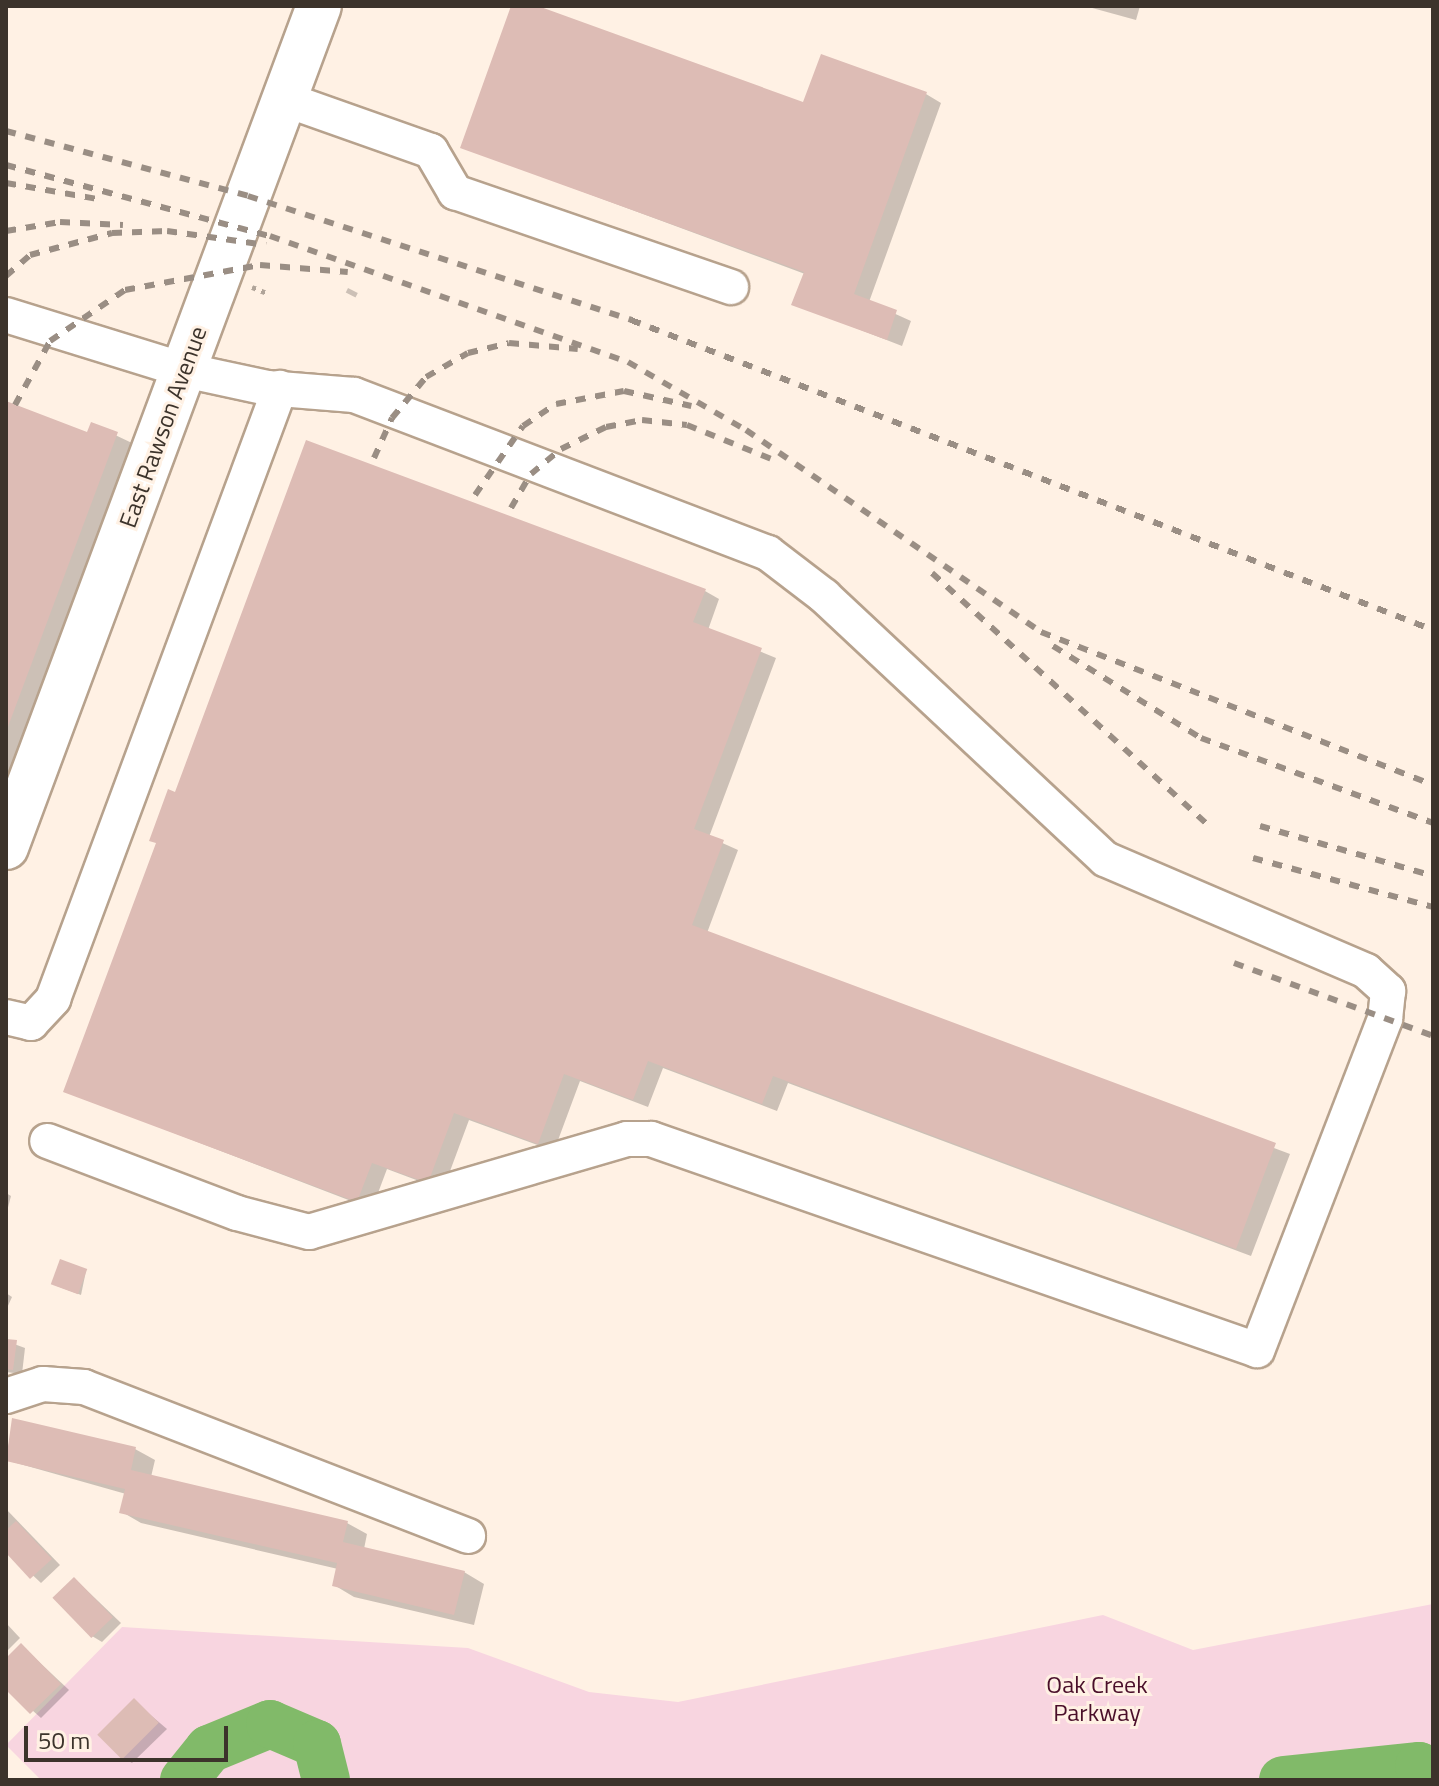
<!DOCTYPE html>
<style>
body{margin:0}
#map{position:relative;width:1439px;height:1786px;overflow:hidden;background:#fff1e4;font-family:"Titillium Web",sans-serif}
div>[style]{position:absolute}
.green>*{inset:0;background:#f8d5e0}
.shadow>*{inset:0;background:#0003;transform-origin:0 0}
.river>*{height:48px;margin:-24px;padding:0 24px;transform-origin:24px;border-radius:24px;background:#81ba69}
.building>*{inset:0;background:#ddbcb5;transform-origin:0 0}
.path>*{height:5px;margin-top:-2.5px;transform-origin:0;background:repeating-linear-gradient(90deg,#b0a499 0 4px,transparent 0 10px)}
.roads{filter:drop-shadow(2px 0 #b7a28d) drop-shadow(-2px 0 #b7a28d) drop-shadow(0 2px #b7a28d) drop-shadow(0 -2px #b7a28d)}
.minor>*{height:34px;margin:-17px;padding:0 17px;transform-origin:17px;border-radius:17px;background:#fff}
.major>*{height:44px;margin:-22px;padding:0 22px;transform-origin:22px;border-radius:22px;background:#fff}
.rail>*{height:6px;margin-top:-3px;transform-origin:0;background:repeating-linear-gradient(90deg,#9a8e84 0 10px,transparent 0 20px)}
span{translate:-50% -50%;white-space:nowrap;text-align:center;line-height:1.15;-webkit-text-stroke:6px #fff1e4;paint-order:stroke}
.street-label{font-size:24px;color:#3c332b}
.park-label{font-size:24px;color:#4a0f2a}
.frame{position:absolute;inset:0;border:8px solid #3c332b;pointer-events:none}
.scale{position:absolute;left:24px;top:1726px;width:204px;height:36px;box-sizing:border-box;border:4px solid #3c332b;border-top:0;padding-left:10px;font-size:24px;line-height:28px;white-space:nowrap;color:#3c332b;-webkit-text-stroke:6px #fff1e4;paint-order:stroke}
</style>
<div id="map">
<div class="green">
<i style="clip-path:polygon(1433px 1604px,1433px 1780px,41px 1780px,6px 1745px,122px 1627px,468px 1648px,589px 1692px,678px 1702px,1103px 1615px,1193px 1650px)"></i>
</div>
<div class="shadow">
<i style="clip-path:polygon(513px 6px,532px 6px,804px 104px,926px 94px,941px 103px,869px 302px,911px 321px,902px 346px,794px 304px,805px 274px,462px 147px)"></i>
<i style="clip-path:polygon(1085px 6px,1140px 6px,1136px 20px)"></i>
<i style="left:348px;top:288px;width:11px;height:5px;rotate:27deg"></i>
<i style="clip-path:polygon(6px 404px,88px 434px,92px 424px,132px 443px,6px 780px)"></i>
<i style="clip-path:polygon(705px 591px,719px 599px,708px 630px,776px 658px,709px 837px,738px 850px,707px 933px,1290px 1154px,1251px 1256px,788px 1083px,777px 1111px,663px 1068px,648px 1107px,580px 1081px,554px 1151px,469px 1120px,443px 1190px,387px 1169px,372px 1209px,65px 1091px,177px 794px)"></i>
<i style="clip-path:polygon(6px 1193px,11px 1196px,6px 1215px)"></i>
<i style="clip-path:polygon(86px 1271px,81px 1295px,57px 1286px)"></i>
<i style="clip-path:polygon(6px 1293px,12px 1297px,7px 1308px,6px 1308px)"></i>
<i style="clip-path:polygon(6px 1341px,25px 1348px,22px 1374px,6px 1372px)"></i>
<i style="clip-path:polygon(13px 1420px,135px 1449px,155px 1460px,151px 1477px,347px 1523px,367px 1534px,364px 1549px,464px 1572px,484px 1584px,474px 1625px,354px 1597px,334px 1585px,338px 1569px,141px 1523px,122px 1512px,126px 1494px,6px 1460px)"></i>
<i style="clip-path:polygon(6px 1509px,60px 1565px,41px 1583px,6px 1550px)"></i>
<i style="clip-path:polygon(75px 1579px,121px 1623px,102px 1642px,92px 1636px)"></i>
<i style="clip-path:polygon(6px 1623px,20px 1638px,6px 1652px)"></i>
<i style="clip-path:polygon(21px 1645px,69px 1690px,41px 1718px,6px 1687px,6px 1660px)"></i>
<i style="clip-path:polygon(134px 1701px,167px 1729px,132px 1763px,123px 1758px)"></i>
</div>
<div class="river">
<i style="left:184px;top:1780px;width:40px;rotate:-51deg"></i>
<i style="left:209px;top:1749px;width:66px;rotate:-22.3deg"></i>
<i style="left:270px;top:1724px;width:51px;rotate:23.1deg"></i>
<i style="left:317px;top:1744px;width:37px;rotate:76deg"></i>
<i style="left:1283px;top:1780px;width:137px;rotate:-5.9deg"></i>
<i style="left:1419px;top:1766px;width:17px;rotate:57deg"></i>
</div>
<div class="building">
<i style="clip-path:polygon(511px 6px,538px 6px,803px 102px,821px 54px,927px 92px,854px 294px,897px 310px,887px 340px,791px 305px,804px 272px,460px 148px)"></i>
<i style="clip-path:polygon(6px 401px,87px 432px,91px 422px,118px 432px,6px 732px)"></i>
<i style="clip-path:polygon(306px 440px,706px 589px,693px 622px,762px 648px,694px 829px,724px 840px,692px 925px,1276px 1143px,1236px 1249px,773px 1076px,762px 1104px,648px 1061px,633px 1100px,564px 1074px,538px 1144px,454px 1113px,428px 1183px,372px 1163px,357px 1202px,63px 1092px,156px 843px,149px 841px,168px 789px,175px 792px)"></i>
<i style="left:60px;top:1259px;width:29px;height:27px;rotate:20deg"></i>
<i style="clip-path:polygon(6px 1339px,17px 1340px,13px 1370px,6px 1369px)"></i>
<i style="clip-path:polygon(12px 1418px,136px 1447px,131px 1470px,348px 1521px,343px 1542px,465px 1571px,454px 1615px,332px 1586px,337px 1563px,119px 1513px,125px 1489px,6px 1461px)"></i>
<i style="clip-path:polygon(16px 1521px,52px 1559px,30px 1579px,6px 1553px,6px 1530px)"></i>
<i style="left:74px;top:1577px;width:56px;height:30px;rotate:46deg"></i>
<i style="clip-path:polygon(21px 1643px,61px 1684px,30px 1714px,6px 1690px,6px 1658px)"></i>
<i style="left:134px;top:1698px;width:35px;height:52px;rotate:45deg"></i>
</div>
<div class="path">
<i style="left:252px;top:287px;width:16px;rotate:22deg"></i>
</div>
<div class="roads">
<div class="minor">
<i style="left:284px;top:99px;width:156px;rotate:19.5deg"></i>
<i style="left:431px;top:151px;width:48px;rotate:59.7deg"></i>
<i style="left:455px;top:192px;width:292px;rotate:19deg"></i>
<i style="left:6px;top:315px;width:186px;rotate:17.2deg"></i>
<i style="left:184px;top:370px;width:85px;rotate:12.2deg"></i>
<i style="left:267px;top:388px;width:87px;rotate:4.6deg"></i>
<i style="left:354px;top:395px;width:443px;rotate:20.9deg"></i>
<i style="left:768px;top:553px;width:71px;rotate:37.5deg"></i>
<i style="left:824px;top:596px;width:385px;rotate:43.1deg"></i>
<i style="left:1105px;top:859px;width:284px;rotate:23.2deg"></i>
<i style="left:1366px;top:971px;width:30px;rotate:42deg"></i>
<i style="left:1388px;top:991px;width:28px;rotate:96deg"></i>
<i style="left:1385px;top:1019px;width:355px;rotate:111.1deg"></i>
<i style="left:1257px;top:1350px;width:642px;rotate:-160.8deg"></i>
<i style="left:651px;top:1139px;width:24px;rotate:180deg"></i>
<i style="left:627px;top:1139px;width:331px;rotate:163.7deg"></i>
<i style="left:309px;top:1232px;width:74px;rotate:-165.2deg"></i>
<i style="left:237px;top:1213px;width:203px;rotate:-159.2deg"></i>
<i style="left:6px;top:1017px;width:26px;rotate:13deg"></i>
<i style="left:31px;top:1023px;width:33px;rotate:-47deg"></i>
<i style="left:53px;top:999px;width:652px;rotate:-69.62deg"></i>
<i style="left:6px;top:1396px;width:39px;rotate:-18deg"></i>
<i style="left:43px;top:1384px;width:41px;rotate:4.2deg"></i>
<i style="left:84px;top:1387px;width:412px;rotate:21.2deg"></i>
</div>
<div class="major">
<i style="left:6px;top:847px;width:897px;rotate:-69.59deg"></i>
</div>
</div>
<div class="rail">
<i style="left:6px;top:131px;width:251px;rotate:15deg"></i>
<i style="left:248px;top:196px;width:403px;rotate:17.9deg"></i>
<i style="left:631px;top:320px;width:860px;rotate:21.13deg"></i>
<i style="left:6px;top:165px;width:273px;rotate:15.1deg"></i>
<i style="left:270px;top:236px;width:380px;rotate:19.4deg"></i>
<i style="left:628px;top:362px;width:136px;rotate:30deg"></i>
<i style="left:746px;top:430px;width:358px;rotate:34.4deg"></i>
<i style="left:1041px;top:632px;width:421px;rotate:21.3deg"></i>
<i style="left:6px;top:183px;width:98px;rotate:9.9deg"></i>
<i style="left:6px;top:231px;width:55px;rotate:-9.5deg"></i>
<i style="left:60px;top:222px;width:63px;rotate:2.7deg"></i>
<i style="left:6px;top:276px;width:32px;rotate:-41deg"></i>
<i style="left:30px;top:255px;width:85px;rotate:-15deg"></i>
<i style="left:112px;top:233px;width:55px;rotate:-2.1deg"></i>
<i style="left:167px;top:231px;width:100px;rotate:8deg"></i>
<i style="left:15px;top:405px;width:73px;rotate:-61.3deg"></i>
<i style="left:50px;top:341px;width:91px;rotate:-34.2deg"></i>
<i style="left:125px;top:290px;width:137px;rotate:-10.5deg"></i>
<i style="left:260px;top:265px;width:88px;rotate:4.5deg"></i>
<i style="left:374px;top:458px;width:44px;rotate:-65.8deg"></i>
<i style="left:392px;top:418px;width:53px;rotate:-50.3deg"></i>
<i style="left:426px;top:377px;width:48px;rotate:-29.7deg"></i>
<i style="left:468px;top:353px;width:42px;rotate:-13.7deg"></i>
<i style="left:509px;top:343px;width:69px;rotate:5deg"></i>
<i style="left:475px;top:495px;width:84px;rotate:-55.2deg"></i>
<i style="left:523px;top:426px;width:40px;rotate:-34deg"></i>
<i style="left:556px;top:404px;width:69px;rotate:-10.8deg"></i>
<i style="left:624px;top:391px;width:69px;rotate:12.6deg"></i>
<i style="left:511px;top:508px;width:39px;rotate:-60deg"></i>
<i style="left:531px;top:474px;width:39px;rotate:-40deg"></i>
<i style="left:561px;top:449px;width:50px;rotate:-26.1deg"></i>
<i style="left:606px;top:427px;width:37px;rotate:-11deg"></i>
<i style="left:642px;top:420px;width:45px;rotate:6.3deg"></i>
<i style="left:687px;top:425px;width:99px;rotate:21.9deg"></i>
<i style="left:932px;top:573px;width:378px;rotate:42.4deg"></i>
<i style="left:1053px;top:646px;width:174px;rotate:31.9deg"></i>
<i style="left:1201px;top:738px;width:247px;rotate:20.1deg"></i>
<i style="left:1260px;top:826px;width:180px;rotate:16.1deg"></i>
<i style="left:1253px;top:858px;width:187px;rotate:15.2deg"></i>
<i style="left:1234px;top:963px;width:212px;rotate:20.1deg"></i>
</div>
<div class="street-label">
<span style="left:163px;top:427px;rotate:-70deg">East Rawson Avenue</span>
</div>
<div class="park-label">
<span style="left:1097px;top:1699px">Oak Creek<br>Parkway</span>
</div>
<div class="frame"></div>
<div class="scale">50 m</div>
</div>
